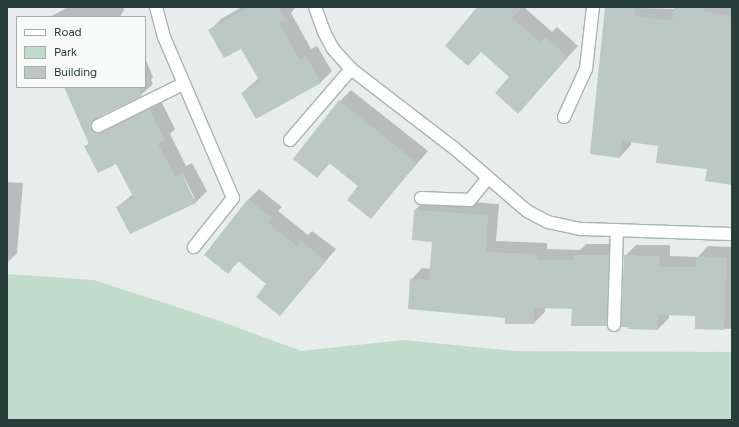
<!DOCTYPE html>
<style>
body{margin:0}
#map{position:relative;width:739px;height:427px;overflow:hidden;background:#e6edeb;font-family:Figtree,sans-serif}
div>[style]{position:absolute}
.green>*{inset:0;background:#c2dccb}
.shadow>*{inset:0;background:#0003}
.building>*{inset:0;background:#bcc8c4}
.roads{filter:drop-shadow(1px 0 #a9b5b2) drop-shadow(-1px 0 #a9b5b2) drop-shadow(0 1px #a9b5b2) drop-shadow(0 -1px #a9b5b2)}
.minor>*{height:12px;margin:-6px;padding:0 6px;transform-origin:6px;border-radius:6px;background:#fff}
span{translate:-50% -50%;white-space:nowrap;text-align:center;line-height:1.15;-webkit-text-stroke:3px #f7faf9;paint-order:stroke}
.frame{position:absolute;inset:0;border:8px solid #273e3a;pointer-events:none}
.legend{position:absolute;left:16px;top:16px;width:130px;height:72px;box-sizing:border-box;background:#f7faf9;border:1px solid #a4afad;margin:0;padding:5px 7px;list-style:none;font-size:12px;color:#273e3a}
.legend li{display:flex;align-items:center;gap:8px;height:20px}
.legend b{width:20px;border:1px solid #a4afad}
</style>
<div id="map">
<div class="green">
<i style="clip-path:polygon(7px 274px,94px 280px,223px 322px,301px 351px,404px 340px,516px 351px,732px 352px,732px 420px,7px 420px)"></i>
</div>
<div class="shadow">
<i style="clip-path:polygon(68px 7px,123px 7px,124px 10px,120px 17px,50px 17px)"></i>
<i style="clip-path:polygon(242px 7px,296px 7px,291px 13px,311px 49px,317px 46px,332px 71px,321px 82px,242px 93px,259px 78px,241px 47px,210px 30px,221px 19px)"></i>
<i style="clip-path:polygon(479px 7px,524px 7px,552px 32px,557px 27px,578px 46px,518px 112px,511px 77px)"></i>
<i style="clip-path:polygon(607px 7px,674px 9px,675px 7px,732px 7px,732px 184px,708px 168px,659px 145px,631px 141px,631px 145px,620px 157px)"></i>
<i style="clip-path:polygon(evenodd,145px 58px,153px 77px,151px 80px,153px 84px,141px 95px,103px 114px,102px 117px,105px 122px,160px 99px,175px 129px,170px 134px,186px 166px,192px 163px,207px 191px,196px 202px,131px 233px,117px 207px,133px 194px,117px 163px,86px 146px,90px 142px,69px 87px,145px 87px,145px 58px,180px 168px,195px 199px,193px 199px,180px 168px)"></i>
<i style="clip-path:polygon(351px 90px,428px 151px,371px 217px,359px 186px,330px 163px,317px 177px,340px 101px)"></i>
<i style="clip-path:polygon(7px 182px,23px 183px,17px 253px,7px 263px)"></i>
<i style="clip-path:polygon(259px 189px,282px 207px,278px 211px,308px 235px,312px 231px,336px 249px,280px 315px,268px 284px,239px 261px,228px 272px,248px 200px)"></i>
<i style="clip-path:polygon(426px 199px,499px 204px,496px 241px,547px 243px,547px 249px,580px 250px,586px 244px,619px 244px,618px 314px,606px 325px,573px 308px,545px 307px,545px 312px,534px 323px,506px 317px,411px 280px,422px 268px,431px 269px,433px 241px,415px 210px)"></i>
<i style="clip-path:polygon(636px 245px,670px 245px,670px 256px,698px 257px,708px 246px,732px 247px,732px 329px,696px 328px,696px 315px,669px 314px,669px 318px,658px 329px,625px 256px)"></i>
</div>
<div class="building">
<i style="clip-path:polygon(249px 7px,279px 7px,286px 20px,279px 23px,300px 60px,306px 56px,321px 83px,256px 119px,241px 93px,260px 82px,241px 49px,224px 58px,208px 30px)"></i>
<i style="clip-path:polygon(477px 7px,522px 7px,512px 18px,540px 42px,545px 37px,568px 57px,518px 114px,495px 93px,509px 77px,481px 52px,468px 66px,445px 46px)"></i>
<i style="clip-path:polygon(605px 7px,636px 7px,635px 16px,672px 21px,674px 7px,704px 8px,704px 11px,732px 17px,732px 185px,705px 181px,707px 169px,656px 163px,658px 146px,622px 141px,620px 158px,590px 154px)"></i>
<i style="clip-path:polygon(64px 87px,138px 87px,142px 96px,94px 119px,91px 125px,91px 130px,101px 133px,149px 109px,165px 141px,158px 144px,175px 176px,181px 173px,196px 203px,130px 234px,116px 207px,134px 198px,116px 164px,98px 173px,84px 146px,89px 144px)"></i>
<i style="clip-path:polygon(339px 100px,417px 163px,371px 219px,347px 200px,358px 186px,329px 163px,317px 178px,293px 159px)"></i>
<i style="clip-path:polygon(248px 199px,272px 218px,268px 223px,297px 246px,301px 241px,326px 261px,280px 316px,256px 297px,266px 284px,238px 261px,228px 274px,204px 255px)"></i>
<i style="clip-path:polygon(414px 210px,488px 215px,486px 252px,537px 254px,537px 260px,574px 260px,574px 255px,609px 255px,607px 326px,571px 326px,572px 309px,534px 308px,534px 324px,505px 324px,505px 318px,408px 309px,410px 279px,429px 280px,432px 242px,412px 240px)"></i>
<i style="clip-path:polygon(624px 255px,660px 256px,659px 267px,696px 267px,696px 257px,727px 258px,724px 330px,695px 329px,695px 316px,658px 315px,658px 330px,628px 329px,628px 327px,621px 327px)"></i>
</div>
<div class="roads">
<div class="minor">
<i style="left:156px;top:7px;width:31px;rotate:75deg"></i>
<i style="left:164px;top:37px;width:175px;rotate:66.8deg"></i>
<i style="left:233px;top:198px;width:63px;rotate:128.5deg"></i>
<i style="left:315px;top:7px;width:27px;rotate:70deg"></i>
<i style="left:324px;top:32px;width:19px;rotate:62deg"></i>
<i style="left:333px;top:49px;width:27px;rotate:48deg"></i>
<i style="left:351px;top:69px;width:130px;rotate:37.5deg"></i>
<i style="left:454px;top:148px;width:96px;rotate:40.8deg"></i>
<i style="left:527px;top:211px;width:24px;rotate:28deg"></i>
<i style="left:548px;top:222px;width:35px;rotate:12deg"></i>
<i style="left:582px;top:229px;width:150px;rotate:1.9deg"></i>
<i style="left:564px;top:117px;width:53px;rotate:-65.4deg"></i>
<i style="left:586px;top:69px;width:62px;rotate:-83.6deg"></i>
<i style="left:98px;top:126px;width:95px;rotate:-26.3deg"></i>
<i style="left:290px;top:140px;width:94px;rotate:-49.3deg"></i>
<i style="left:421px;top:198px;width:49px;rotate:2.3deg"></i>
<i style="left:470px;top:200px;width:28px;rotate:-51deg"></i>
<i style="left:614px;top:325px;width:95px;rotate:-88.2deg"></i>
</div>
</div>
<div class="frame"></div>
<ul class="legend">
<li><b style="height:5px;background:#fff"></b>Road</li>
<li><b style="height:11px;background:#c2dccb"></b>Park</li>
<li><b style="height:11px;background:#bcc8c4"></b>Building</li>
</ul>
</div>
